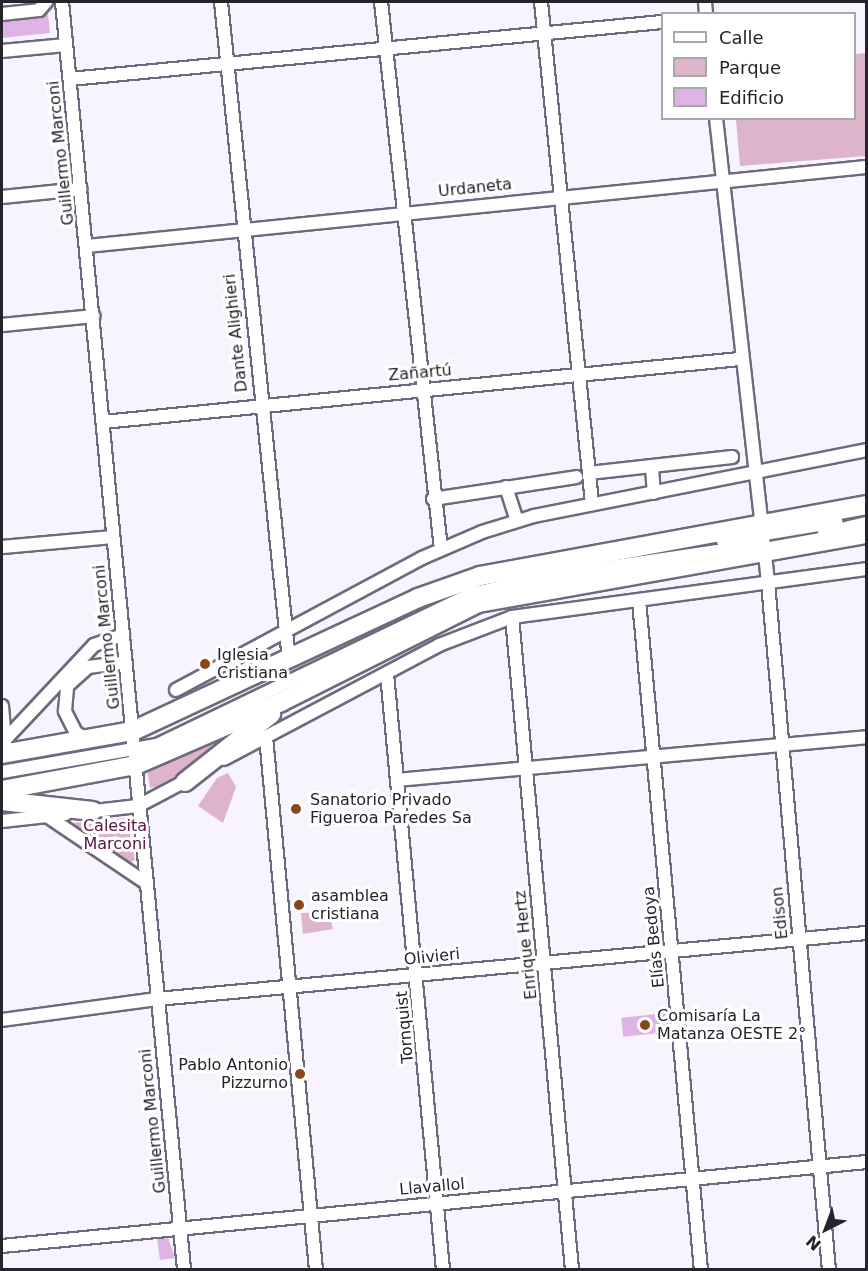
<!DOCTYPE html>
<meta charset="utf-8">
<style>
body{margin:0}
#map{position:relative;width:868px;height:1271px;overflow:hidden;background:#f7f4fd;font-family:"DejaVu Sans",sans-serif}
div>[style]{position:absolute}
.green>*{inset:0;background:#ddb4cb}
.building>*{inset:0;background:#deb4e6;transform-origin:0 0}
.roads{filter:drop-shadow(2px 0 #6f697d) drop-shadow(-2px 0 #6f697d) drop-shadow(0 2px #6f697d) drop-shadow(0 -2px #6f697d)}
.minor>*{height:12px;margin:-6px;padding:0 6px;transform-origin:6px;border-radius:6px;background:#fff}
.highway>*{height:18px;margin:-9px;padding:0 9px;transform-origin:9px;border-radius:9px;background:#fff}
.dots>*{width:16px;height:16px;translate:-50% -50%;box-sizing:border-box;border:3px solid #fff;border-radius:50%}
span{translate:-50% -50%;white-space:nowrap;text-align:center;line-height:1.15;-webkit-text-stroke:6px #fff;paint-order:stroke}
.street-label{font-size:16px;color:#25232b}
.poi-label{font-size:16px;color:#25232b}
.left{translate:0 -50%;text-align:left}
.right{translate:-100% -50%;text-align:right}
.park-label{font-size:16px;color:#551241}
.frame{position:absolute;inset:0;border:3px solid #25232b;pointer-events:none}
.legend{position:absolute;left:661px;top:12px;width:195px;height:108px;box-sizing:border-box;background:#fff;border:2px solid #a8a7aa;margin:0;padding:8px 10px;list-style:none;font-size:18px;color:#25232b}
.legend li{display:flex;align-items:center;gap:12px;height:30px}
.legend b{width:30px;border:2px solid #a8a7aa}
.north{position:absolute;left:796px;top:1199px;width:60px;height:60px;-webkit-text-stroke:4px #fff;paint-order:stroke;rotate:222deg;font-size:16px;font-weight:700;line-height:24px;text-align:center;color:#25232b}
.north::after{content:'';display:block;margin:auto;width:21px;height:27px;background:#25232b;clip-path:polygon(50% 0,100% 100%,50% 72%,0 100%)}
</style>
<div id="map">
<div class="green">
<i style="clip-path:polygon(866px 53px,866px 156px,740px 166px,736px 119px,854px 118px,855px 54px)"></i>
<i style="clip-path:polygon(248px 724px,161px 786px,150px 788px,147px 768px)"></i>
<i style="clip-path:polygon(228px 773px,236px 787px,223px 823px,198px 806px,217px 778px)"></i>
<i style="clip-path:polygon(127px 818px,135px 860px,129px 863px,72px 823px)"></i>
<i style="clip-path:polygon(329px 912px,333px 929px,303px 934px,301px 913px)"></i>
</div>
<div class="building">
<i style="clip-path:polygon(48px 13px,50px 33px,2px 38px,2px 22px)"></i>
<i style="left:667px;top:1013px;width:19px;height:46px;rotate:84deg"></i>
<i style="clip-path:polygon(168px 1238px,175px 1258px,160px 1260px,157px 1239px)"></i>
</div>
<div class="roads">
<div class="minor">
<i style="left:62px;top:2px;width:1274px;rotate:84.5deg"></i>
<i style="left:221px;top:2px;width:662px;rotate:84.1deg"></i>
<i style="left:381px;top:2px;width:550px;rotate:83.74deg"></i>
<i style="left:541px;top:2px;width:504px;rotate:84.19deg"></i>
<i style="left:705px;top:2px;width:12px;rotate:85deg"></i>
<i style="left:2px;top:14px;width:37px;rotate:-6deg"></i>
<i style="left:39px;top:10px;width:11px;rotate:-49deg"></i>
<i style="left:2px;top:51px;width:64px;rotate:-5.4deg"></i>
<i style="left:70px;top:79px;width:595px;rotate:-5.5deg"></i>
<i style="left:716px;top:118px;width:468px;rotate:83.6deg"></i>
<i style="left:768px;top:583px;width:690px;rotate:84.93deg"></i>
<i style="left:2px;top:197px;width:79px;rotate:-5.8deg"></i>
<i style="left:87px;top:246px;width:783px;rotate:-5.79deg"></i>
<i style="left:2px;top:325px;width:92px;rotate:-5.6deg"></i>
<i style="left:103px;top:422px;width:640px;rotate:-5.65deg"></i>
<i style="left:652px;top:467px;width:26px;rotate:86deg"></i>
<i style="left:589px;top:473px;width:144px;rotate:-6.4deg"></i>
<i style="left:506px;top:487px;width:35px;rotate:72deg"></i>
<i style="left:433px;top:499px;width:145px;rotate:-8.7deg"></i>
<i style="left:824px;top:533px;width:43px;rotate:-13.4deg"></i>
<i style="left:723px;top:541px;width:115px;rotate:-9.5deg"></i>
<i style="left:2px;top:547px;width:111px;rotate:-5.1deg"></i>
<i style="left:639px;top:601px;width:672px;rotate:84.71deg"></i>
<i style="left:512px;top:617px;width:656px;rotate:84.75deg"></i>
<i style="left:387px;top:674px;width:599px;rotate:84.63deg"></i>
<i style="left:176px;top:690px;width:279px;rotate:-28.2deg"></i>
<i style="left:422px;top:558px;width:65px;rotate:-23.4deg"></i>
<i style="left:482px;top:532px;width:54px;rotate:-17.1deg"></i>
<i style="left:534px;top:516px;width:338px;rotate:-11.2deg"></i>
<i style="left:2px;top:706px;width:36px;rotate:85deg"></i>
<i style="left:266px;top:737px;width:535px;rotate:84.64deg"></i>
<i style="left:87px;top:739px;width:13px;rotate:-151deg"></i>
<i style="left:76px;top:733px;width:25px;rotate:-117deg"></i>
<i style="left:65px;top:711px;width:25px;rotate:-85deg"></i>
<i style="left:67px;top:686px;width:28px;rotate:-42deg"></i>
<i style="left:88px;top:667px;width:38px;rotate:-7deg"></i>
<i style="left:2px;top:743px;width:134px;rotate:-46.8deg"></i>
<i style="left:94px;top:645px;width:31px;rotate:-19deg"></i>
<i style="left:224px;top:759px;width:243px;rotate:-27.9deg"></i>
<i style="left:439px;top:645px;width:78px;rotate:-21deg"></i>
<i style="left:512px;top:617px;width:357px;rotate:-7.7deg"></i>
<i style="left:2px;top:772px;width:157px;rotate:-9.9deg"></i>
<i style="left:157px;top:745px;width:348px;rotate:-25.7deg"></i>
<i style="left:471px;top:594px;width:74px;rotate:-13.3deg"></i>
<i style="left:543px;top:577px;width:222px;rotate:-8.5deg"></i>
<i style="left:397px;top:780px;width:471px;rotate:-5.2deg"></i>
<i style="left:86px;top:812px;width:52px;rotate:-6.6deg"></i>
<i style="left:138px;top:806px;width:60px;rotate:-27.8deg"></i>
<i style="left:47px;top:816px;width:118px;rotate:34deg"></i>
<i style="left:2px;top:821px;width:64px;rotate:-6.2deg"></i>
<i style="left:2px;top:1020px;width:156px;rotate:-7.7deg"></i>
<i style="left:157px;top:999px;width:712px;rotate:-5.32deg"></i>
<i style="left:2px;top:1246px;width:868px;rotate:-5.55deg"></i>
</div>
<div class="highway">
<i style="left:2px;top:754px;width:133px;rotate:-10deg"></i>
<i style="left:133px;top:731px;width:315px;rotate:-25deg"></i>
<i style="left:418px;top:598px;width:66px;rotate:-19.5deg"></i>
<i style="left:480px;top:576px;width:392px;rotate:-10.4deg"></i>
<i style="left:185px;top:782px;width:110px;rotate:-38.3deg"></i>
<i style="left:2px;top:790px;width:136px;rotate:-10.6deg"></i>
<i style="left:136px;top:765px;width:158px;rotate:-23.5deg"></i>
<i style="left:281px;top:702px;width:220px;rotate:-26.7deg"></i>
<i style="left:478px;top:603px;width:394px;rotate:-10.1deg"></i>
<i style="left:2px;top:801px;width:91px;rotate:6.3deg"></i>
</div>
</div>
<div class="dots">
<i style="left:205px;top:664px;background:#8b471c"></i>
<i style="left:296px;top:809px;background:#8b471c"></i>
<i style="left:299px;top:905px;background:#8b471c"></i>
<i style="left:645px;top:1025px;background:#8b471c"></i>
<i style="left:300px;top:1074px;background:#8b471c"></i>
</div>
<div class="street-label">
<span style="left:61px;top:153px;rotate:-96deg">Guillermo Marconi</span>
<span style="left:475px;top:188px;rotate:-6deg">Urdaneta</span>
<span style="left:236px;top:333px;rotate:-96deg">Dante Alighieri</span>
<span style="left:420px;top:373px;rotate:-5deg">Zañartú</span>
<span style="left:107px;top:637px;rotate:-96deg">Guillermo Marconi</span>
<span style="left:780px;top:913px;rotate:-96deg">Edison</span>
<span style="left:654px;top:937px;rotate:-96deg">Elías Bedoya</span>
<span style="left:526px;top:945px;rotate:-96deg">Enrique Hertz</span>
<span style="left:432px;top:957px;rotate:-6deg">Olivieri</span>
<span style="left:405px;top:1027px;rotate:-95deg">Tornquist</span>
<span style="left:153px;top:1121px;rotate:-96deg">Guillermo Marconi</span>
<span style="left:432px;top:1187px;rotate:-5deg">Llavallol</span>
</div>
<div class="poi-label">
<span class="left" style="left:217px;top:664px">Iglesia<br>Cristiana</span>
<span class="left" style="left:310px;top:809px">Sanatorio Privado<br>Figueroa Paredes Sa</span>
<span class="left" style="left:311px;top:905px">asamblea<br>cristiana</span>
<span class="left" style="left:657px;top:1025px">Comisaría La<br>Matanza OESTE 2°</span>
<span class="right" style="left:288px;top:1074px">Pablo Antonio<br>Pizzurno</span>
</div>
<div class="park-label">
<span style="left:115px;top:835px">Calesita<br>Marconi</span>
</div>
<div class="frame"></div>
<ul class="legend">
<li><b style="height:8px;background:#fff"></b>Calle</li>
<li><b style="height:16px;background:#ddb4cb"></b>Parque</li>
<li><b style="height:16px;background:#deb4e6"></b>Edificio</li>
</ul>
<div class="north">N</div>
</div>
